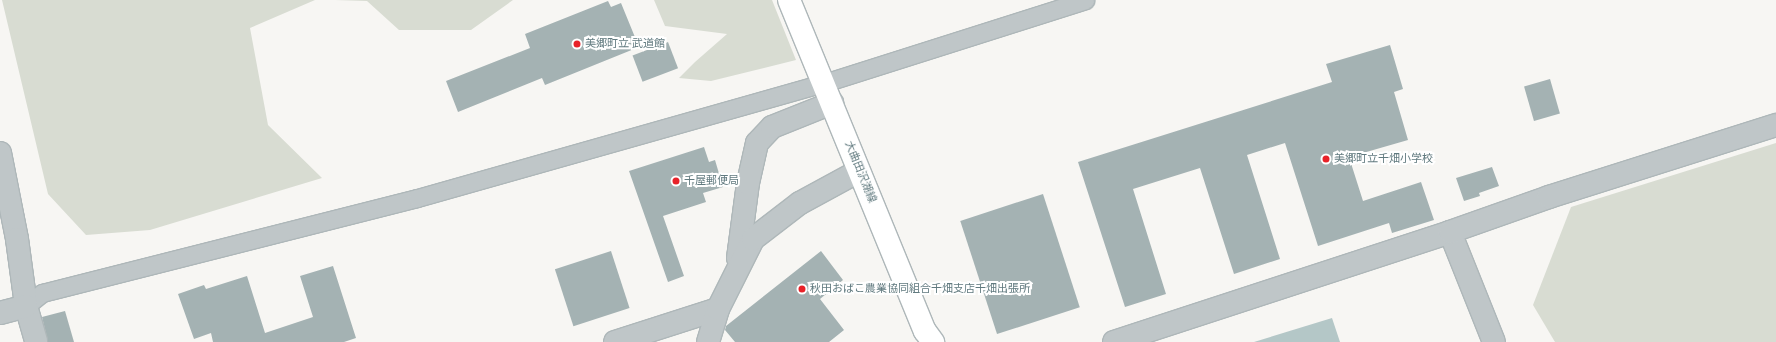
<!DOCTYPE html>
<meta charset="utf-8">
<style>
body{margin:0}
#map{position:relative;width:1776px;height:342px;overflow:hidden;background:#f7f6f3;font-family:"Fira Sans","Noto Sans JP",sans-serif}
div>[style]{position:absolute}
.green>*{inset:0;background:#d8dcd2}
.water>*{inset:0;background:#b4c7c7}
.building>*{inset:0;background:#a4b2b3;transform-origin:0 0}
.roads{filter:drop-shadow(1px 0 #aeb7b9) drop-shadow(-1px 0 #aeb7b9) drop-shadow(0 1px #aeb7b9) drop-shadow(0 -1px #aeb7b9)}
.pedestrian>*{height:17px;margin:-8.5px;padding:0 8.5px;transform-origin:8.5px;border-radius:8.5px;background:#bfc6c8}
.minor>*{height:22px;margin:-11px;padding:0 11px;transform-origin:11px;border-radius:11px;background:#bfc6c8}
.tertiary>*{height:22px;margin:-11px;padding:0 11px;transform-origin:11px;border-radius:11px;background:#bfc6c8}
.primary>*{height:22px;margin:-11px;padding:0 11px;transform-origin:11px;border-radius:11px;background:#fff}
.dots>*{width:11px;height:11px;translate:-50% -50%;box-sizing:border-box;border:2px solid #fff;border-radius:50%}
span{translate:-50% -50%;white-space:nowrap;text-align:center;line-height:1.15;-webkit-text-stroke:4px #fff;paint-order:stroke}
.poi-label{font-size:11px;color:#617a7f}
.left{translate:0 -50%;text-align:left}
.street-label{font-size:11px;color:#617a7f}
</style>
<div id="map">
<div class="green">
<i style="clip-path:polygon(2px 0,315px 0,250px 28px,268px 125px,322px 178px,150px 230px,86px 235px,48px 194px)"></i>
<i style="clip-path:polygon(335px 0,513px 0,471px 30px,399px 30px,367px 1px)"></i>
<i style="clip-path:polygon(654px 0,772px 0,796px 60px,711px 81px,679px 78px,695px 62px,727px 34px,665px 26px)"></i>
<i style="clip-path:polygon(1776px 143px,1776px 342px,1555px 342px,1533px 305px,1571px 207px)"></i>
</div>
<div class="water">
<i style="clip-path:polygon(1332px 318px,1340px 342px,1254px 342px)"></i>
</div>
<div class="building">
<i style="clip-path:polygon(608px 1px,611px 7px,621px 3px,639px 47px,545px 85px,542px 78px,458px 112px,446px 81px,530px 48px,525px 34px)"></i>
<i style="left:668px;top:42px;width:28px;height:38px;rotate:69deg"></i>
<i style="clip-path:polygon(1390px 45px,1403px 89px,1394px 92px,1408px 140px,1349px 157px,1363px 201px,1421px 182px,1434px 220px,1392px 233px,1389px 223px,1318px 246px,1285px 143px,1247px 155px,1280px 259px,1234px 274px,1200px 168px,1133px 189px,1166px 294px,1125px 307px,1078px 162px,1332px 82px,1326px 64px)"></i>
<i style="left:1550px;top:79px;width:36px;height:27px;rotate:74deg"></i>
<i style="clip-path:polygon(704px 147px,709px 162px,715px 160px,723px 187px,703px 193px,706px 202px,663px 216px,684px 276px,668px 282px,629px 171px)"></i>
<i style="clip-path:polygon(1492px 167px,1499px 186px,1479px 193px,1480px 196px,1464px 201px,1456px 178px)"></i>
<i style="left:1043px;top:194px;width:119px;height:87px;rotate:72deg"></i>
<i style="left:611px;top:251px;width:60px;height:59px;rotate:72deg"></i>
<i style="clip-path:polygon(821px 251px,843px 280px,820px 299px,844px 330px,829px 342px,735px 342px,725px 330px,726px 326px)"></i>
<i style="clip-path:polygon(333px 266px,356px 338px,344px 342px,213px 342px,211px 333px,194px 339px,178px 294px,204px 285px,206px 289px,247px 276px,265px 333px,313px 317px,300px 276px)"></i>
<i style="clip-path:polygon(65px 311px,74px 342px,48px 342px,42px 317px)"></i>
</div>
<div class="roads">
<div class="pedestrian">
<i style="left:26px;top:306px;width:21px;rotate:-39deg"></i>
<i style="left:42px;top:293px;width:387px;rotate:-14.2deg"></i>
<i style="left:417px;top:198px;width:423px;rotate:-15.8deg"></i>
<i style="left:824px;top:83px;width:274px;rotate:-17.6deg"></i>
</div>
<div class="minor">
<i style="left:0;top:153px;width:88px;rotate:78.8deg"></i>
<i style="left:17px;top:239px;width:68px;rotate:82.3deg"></i>
<i style="left:26px;top:306px;width:37px;rotate:74deg"></i>
<i style="left:1450px;top:232px;width:118px;rotate:68.2deg"></i>
<i style="left:738px;top:258px;width:76px;rotate:-82.4deg"></i>
<i style="left:748px;top:183px;width:41px;rotate:-77.3deg"></i>
<i style="left:757px;top:143px;width:22px;rotate:-47deg"></i>
<i style="left:772px;top:127px;width:65px;rotate:-21.8deg"></i>
<i style="left:615px;top:342px;width:108px;rotate:-17.8deg"></i>
<i style="left:708px;top:342px;width:34px;rotate:-73deg"></i>
<i style="left:718px;top:309px;width:78px;rotate:-63.4deg"></i>
<i style="left:753px;top:239px;width:59px;rotate:-37.5deg"></i>
<i style="left:800px;top:203px;width:67px;rotate:-28.5deg"></i>
<i style="left:1114px;top:342px;width:354px;rotate:-18.1deg"></i>
<i style="left:1450px;top:232px;width:105px;rotate:-19.5deg"></i>
<i style="left:1549px;top:197px;width:238px;rotate:-17.6deg"></i>
</div>
<div class="tertiary">
<i style="left:0;top:313px;width:27px;rotate:-15deg"></i>
</div>
<div class="primary">
<i style="left:789px;top:0;width:358px;rotate:67.7deg"></i>
<i style="left:925px;top:331px;width:14px;rotate:54deg"></i>
</div>
</div>
<div class="dots">
<i style="left:577px;top:44px;background:#e82229"></i>
<i style="left:1326px;top:159px;background:#e82229"></i>
<i style="left:676px;top:181px;background:#e82229"></i>
<i style="left:802px;top:289px;background:#e82229"></i>
</div>
<div class="poi-label">
<span class="left" style="left:585px;top:44px">美郷町立 武道館</span>
<span class="left" style="left:1334px;top:159px">美郷町立千畑小学校</span>
<span class="left" style="left:684px;top:181px">千屋郵便局</span>
<span class="left" style="left:810px;top:289px">秋田おばこ農業協同組合千畑支店千畑出張所</span>
</div>
<div class="street-label">
<span style="left:860px;top:172px;rotate:68deg">大曲田沢湖線</span>
</div>
</div>
